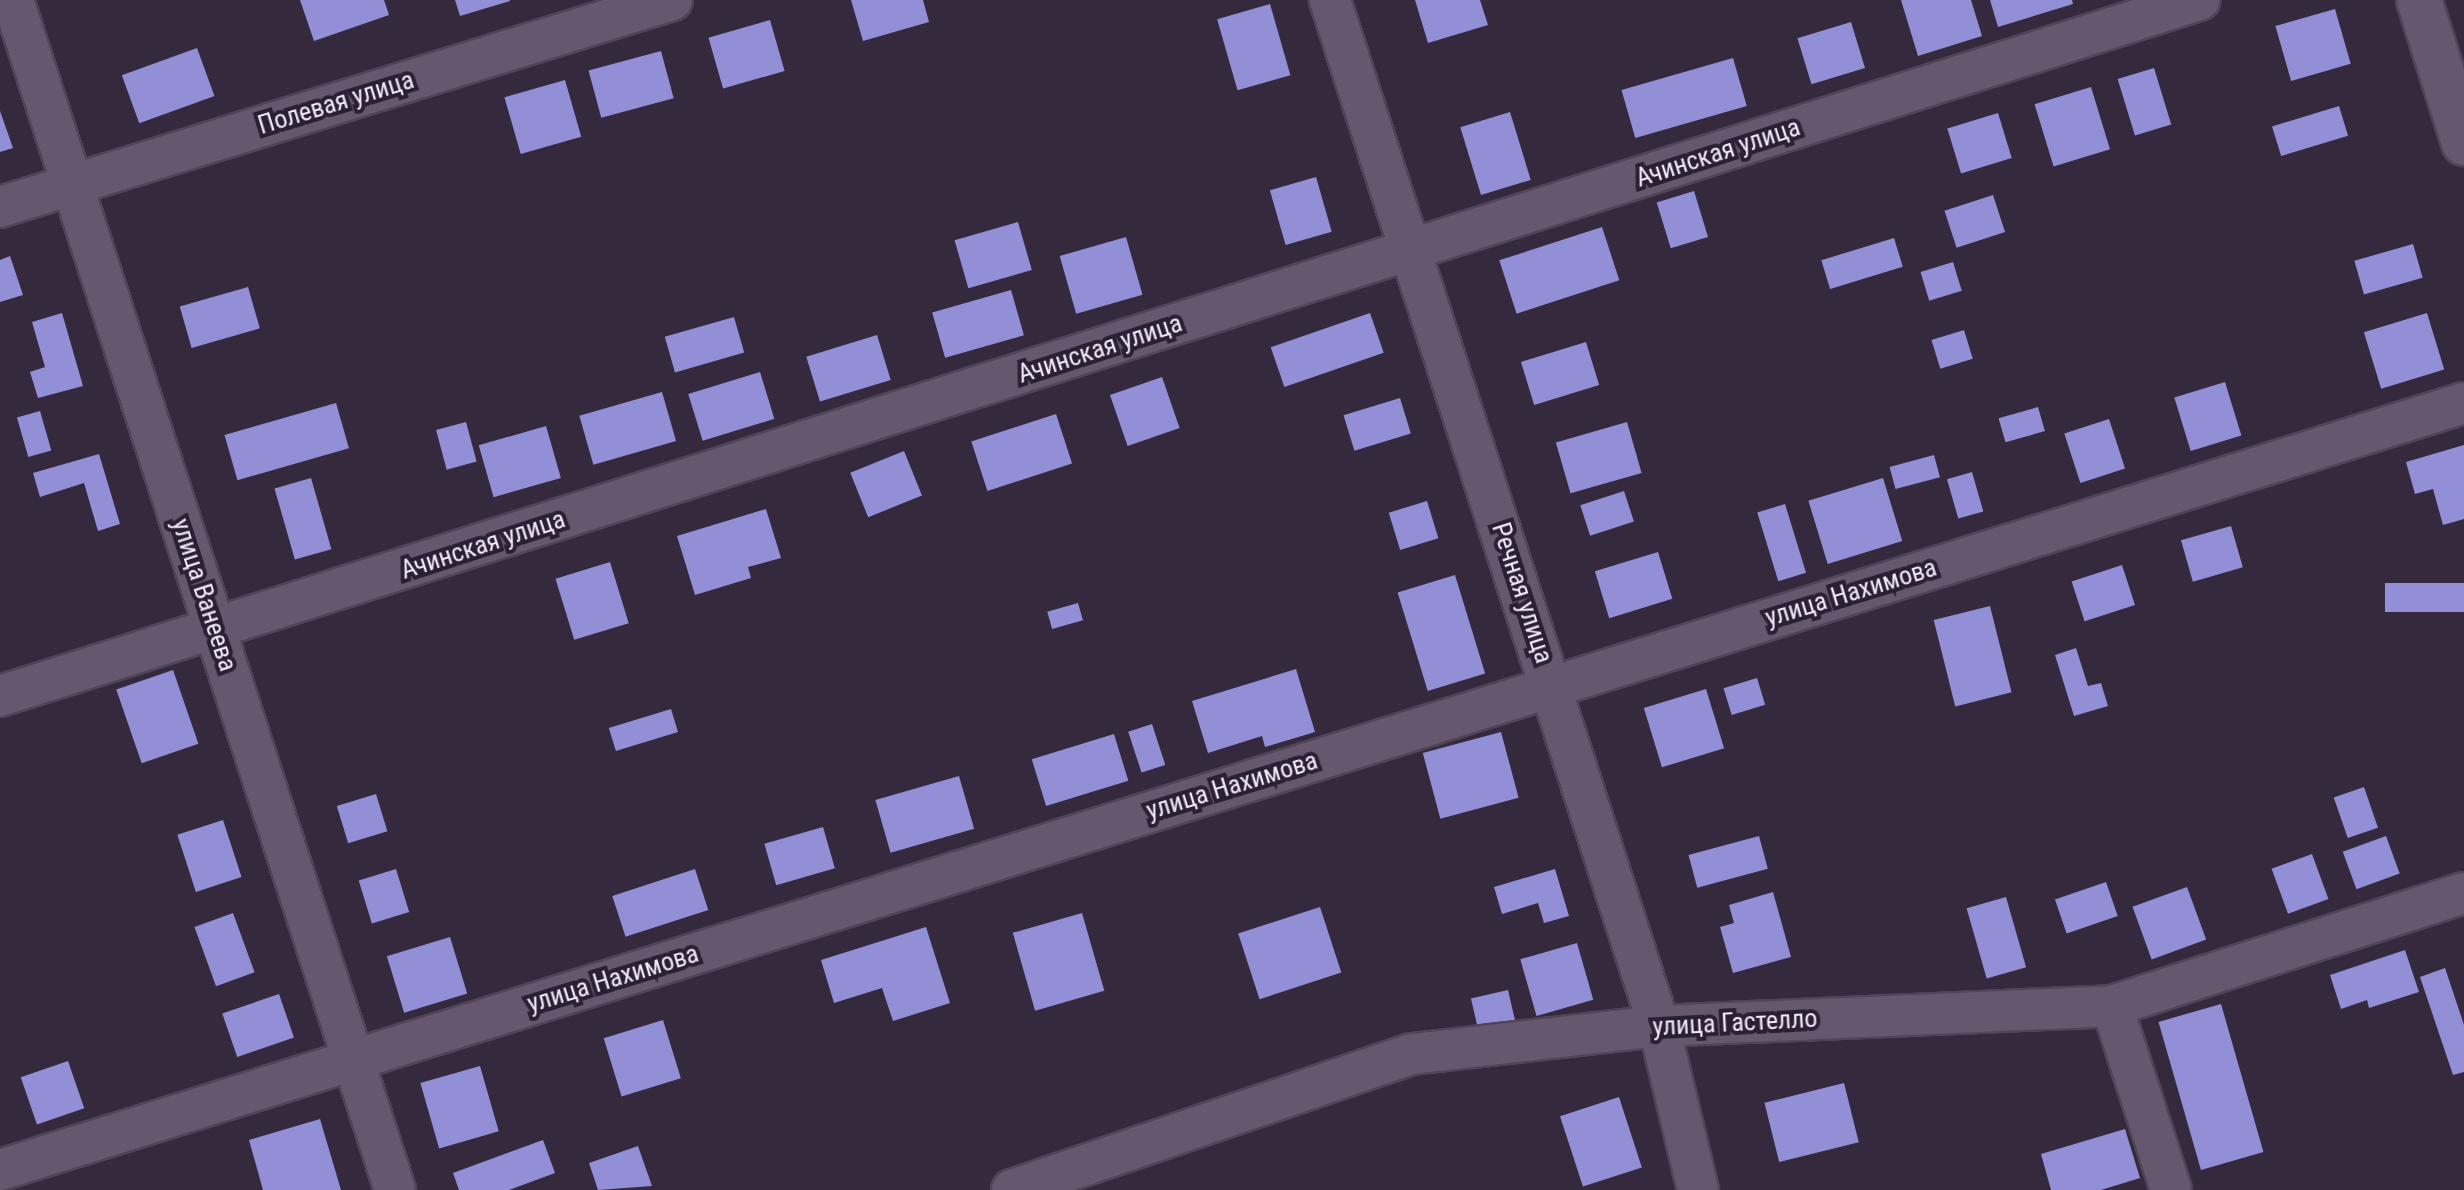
<!DOCTYPE html>
<meta charset="utf-8">
<style>
body{margin:0}
#map{position:relative;width:2464px;height:1190px;overflow:hidden;background:#35293e;font-family:"Roboto Condensed",sans-serif}
div>[style]{position:absolute}
.building>*{inset:0;background:#938fd7;transform-origin:0 0}
.roads{filter:drop-shadow(2px 0 #504557) drop-shadow(-2px 0 #504557) drop-shadow(0 2px #504557) drop-shadow(0 -2px #504557)}
.minor>*{height:40px;margin:-20px;padding:0 20px;transform-origin:20px;border-radius:20px;background:#65576e}
.tertiary>*{height:44px;margin:-22px;padding:0 22px;transform-origin:22px;border-radius:22px;background:#65576e}
span{translate:-50% -50%;white-space:nowrap;text-align:center;line-height:1.15;-webkit-text-stroke:8px #2b1f33;paint-order:stroke}
.street-label{font-size:26px;color:#f2eaf8}
</style>
<div id="map">
<div class="building">
<i style="clip-path:polygon(300px 0,384px 0,389px 15px,314px 41px)"></i>
<i style="clip-path:polygon(455px 0,510px 0,510px 1px,460px 16px)"></i>
<i style="clip-path:polygon(851px 0,923px 0,929px 22px,863px 41px)"></i>
<i style="clip-path:polygon(1415px 0,1480px 0,1488px 25px,1428px 43px)"></i>
<i style="clip-path:polygon(1901px 0,1971px 0,1982px 36px,1918px 56px)"></i>
<i style="clip-path:polygon(1990px 0,2072px 0,2073px 4px,1998px 27px)"></i>
<i style="left:1270px;top:4px;width:74px;height:55px;rotate:74deg"></i>
<i style="left:2335px;top:9px;width:57px;height:62px;rotate:74deg"></i>
<i style="left:770px;top:20px;width:53px;height:64px;rotate:74deg"></i>
<i style="left:1851px;top:22px;width:48px;height:56px;rotate:73deg"></i>
<i style="left:197px;top:48px;width:51px;height:80px;rotate:70deg"></i>
<i style="left:661px;top:51px;width:49px;height:75px;rotate:75deg"></i>
<i style="left:1733px;top:58px;width:50px;height:116px;rotate:74deg"></i>
<i style="left:2154px;top:68px;width:59px;height:38px;rotate:73deg"></i>
<i style="left:565px;top:80px;width:59px;height:63px;rotate:74deg"></i>
<i style="left:2091px;top:87px;width:65px;height:59px;rotate:73deg"></i>
<i style="left:2339px;top:106px;width:31px;height:70px;rotate:73deg"></i>
<i style="clip-path:polygon(0 111px,13px 148px,0 152px)"></i>
<i style="left:1510px;top:112px;width:71px;height:52px;rotate:73deg"></i>
<i style="left:1998px;top:113px;width:47px;height:53px;rotate:73deg"></i>
<i style="left:1316px;top:177px;width:57px;height:48px;rotate:74deg"></i>
<i style="left:1694px;top:191px;width:48px;height:39px;rotate:73deg"></i>
<i style="left:1993px;top:195px;width:39px;height:51px;rotate:72deg"></i>
<i style="left:1018px;top:222px;width:50px;height:66px;rotate:74deg"></i>
<i style="left:1602px;top:227px;width:56px;height:108px;rotate:72deg"></i>
<i style="left:1126px;top:237px;width:60px;height:69px;rotate:74deg"></i>
<i style="left:1894px;top:238px;width:30px;height:76px;rotate:73deg"></i>
<i style="left:2413px;top:244px;width:35px;height:61px;rotate:74deg"></i>
<i style="clip-path:polygon(10px 256px,23px 295px,0 302px,0 260px)"></i>
<i style="left:1953px;top:262px;width:30px;height:34px;rotate:73deg"></i>
<i style="left:248px;top:287px;width:43px;height:71px;rotate:74deg"></i>
<i style="left:1011px;top:290px;width:47px;height:82px;rotate:74deg"></i>
<i style="clip-path:polygon(62px 313px,83px 386px,38px 398px,30px 372px,45px 367px,32px 322px)"></i>
<i style="left:1370px;top:313px;width:42px;height:105px;rotate:71deg"></i>
<i style="left:2427px;top:313px;width:59px;height:66px;rotate:73deg"></i>
<i style="left:734px;top:317px;width:37px;height:72px;rotate:74deg"></i>
<i style="left:1964px;top:330px;width:30px;height:34px;rotate:73deg"></i>
<i style="left:877px;top:335px;width:47px;height:74px;rotate:73deg"></i>
<i style="left:1586px;top:342px;width:45px;height:68px;rotate:73deg"></i>
<i style="left:760px;top:372px;width:49px;height:75px;rotate:73deg"></i>
<i style="left:1162px;top:377px;width:54px;height:55px;rotate:71deg"></i>
<i style="left:2225px;top:382px;width:56px;height:53px;rotate:73deg"></i>
<i style="left:662px;top:392px;width:51px;height:86px;rotate:74deg"></i>
<i style="left:1400px;top:398px;width:37px;height:59px;rotate:73deg"></i>
<i style="left:336px;top:403px;width:47px;height:116px;rotate:74deg"></i>
<i style="left:2038px;top:407px;width:25px;height:41px;rotate:74deg"></i>
<i style="left:40px;top:411px;width:41px;height:24px;rotate:74deg"></i>
<i style="left:1056px;top:414px;width:52px;height:89px;rotate:72deg"></i>
<i style="left:2109px;top:419px;width:52px;height:47px;rotate:72deg"></i>
<i style="left:466px;top:422px;width:41px;height:31px;rotate:75deg"></i>
<i style="left:1627px;top:422px;width:53px;height:74px;rotate:74deg"></i>
<i style="left:546px;top:426px;width:54px;height:70px;rotate:74deg"></i>
<i style="clip-path:polygon(2464px 445px,2464px 519px,2443px 525px,2433px 489px,2415px 494px,2406px 462px)"></i>
<i style="left:904px;top:451px;width:48px;height:58px;rotate:68deg"></i>
<i style="clip-path:polygon(99px 454px,120px 524px,98px 531px,84px 483px,40px 497px,33px 473px)"></i>
<i style="left:1934px;top:455px;width:23px;height:46px;rotate:75deg"></i>
<i style="left:1972px;top:472px;width:41px;height:26px;rotate:74deg"></i>
<i style="left:311px;top:478px;width:74px;height:38px;rotate:74deg"></i>
<i style="left:1883px;top:478px;width:66px;height:78px;rotate:73deg"></i>
<i style="left:1624px;top:491px;width:32px;height:46px;rotate:72deg"></i>
<i style="left:1427px;top:501px;width:39px;height:40px;rotate:73deg"></i>
<i style="left:1785px;top:504px;width:72px;height:29px;rotate:73deg"></i>
<i style="clip-path:polygon(766px 509px,781px 558px,748px 567px,751px 578px,695px 595px,677px 536px)"></i>
<i style="left:2231px;top:526px;width:43px;height:52px;rotate:74deg"></i>
<i style="left:1658px;top:552px;width:49px;height:66px;rotate:73deg"></i>
<i style="left:610px;top:562px;width:64px;height:57px;rotate:73deg"></i>
<i style="left:2122px;top:565px;width:42px;height:53px;rotate:72deg"></i>
<i style="left:1455px;top:575px;width:103px;height:60px;rotate:73deg"></i>
<i style="left:2464px;top:583px;width:29px;height:79px;rotate:90deg"></i>
<i style="left:1078px;top:603px;width:18px;height:32px;rotate:74deg"></i>
<i style="left:1990px;top:606px;width:89px;height:58px;rotate:76deg"></i>
<i style="clip-path:polygon(2076px 648px,2088px 686px,2101px 683px,2108px 706px,2074px 716px,2055px 655px)"></i>
<i style="clip-path:polygon(1296px 669px,1315px 732px,1265px 747px,1262px 736px,1208px 753px,1192px 701px)"></i>
<i style="left:173px;top:670px;width:78px;height:60px;rotate:71deg"></i>
<i style="left:1757px;top:678px;width:28px;height:35px;rotate:73deg"></i>
<i style="left:1706px;top:689px;width:62px;height:65px;rotate:73deg"></i>
<i style="left:671px;top:709px;width:24px;height:65px;rotate:73deg"></i>
<i style="left:1152px;top:724px;width:43px;height:25px;rotate:72deg"></i>
<i style="left:1501px;top:732px;width:68px;height:81px;rotate:75deg"></i>
<i style="left:1114px;top:734px;width:49px;height:86px;rotate:73deg"></i>
<i style="left:959px;top:776px;width:55px;height:87px;rotate:74deg"></i>
<i style="left:2364px;top:787px;width:43px;height:32px;rotate:71deg"></i>
<i style="left:376px;top:794px;width:39px;height:41px;rotate:73deg"></i>
<i style="left:223px;top:820px;width:60px;height:48px;rotate:72deg"></i>
<i style="left:823px;top:827px;width:43px;height:61px;rotate:74deg"></i>
<i style="left:1759px;top:836px;width:34px;height:73px;rotate:75deg"></i>
<i style="left:2386px;top:836px;width:40px;height:46px;rotate:70deg"></i>
<i style="left:2312px;top:854px;width:48px;height:43px;rotate:70deg"></i>
<i style="left:396px;top:869px;width:45px;height:39px;rotate:73deg"></i>
<i style="left:695px;top:869px;width:43px;height:87px;rotate:72deg"></i>
<i style="clip-path:polygon(1555px 869px,1569px 916px,1544px 923px,1538px 903px,1502px 914px,1494px 887px)"></i>
<i style="left:2106px;top:882px;width:36px;height:54px;rotate:71deg"></i>
<i style="left:2187px;top:887px;width:56px;height:58px;rotate:70deg"></i>
<i style="clip-path:polygon(1773px 892px,1791px 957px,1733px 973px,1720px 927px,1734px 923px,1729px 905px)"></i>
<i style="left:2006px;top:897px;width:73px;height:41px;rotate:74deg"></i>
<i style="left:1320px;top:907px;width:69px;height:86px;rotate:72deg"></i>
<i style="left:233px;top:913px;width:63px;height:41px;rotate:70deg"></i>
<i style="left:1082px;top:913px;width:81px;height:72px;rotate:74deg"></i>
<i style="clip-path:polygon(926px 927px,950px 1003px,893px 1021px,882px 988px,834px 1003px,821px 960px)"></i>
<i style="left:450px;top:937px;width:59px;height:66px;rotate:73deg"></i>
<i style="left:1577px;top:943px;width:59px;height:59px;rotate:74deg"></i>
<i style="clip-path:polygon(2405px 950px,2419px 992px,2369px 1008px,2367px 1000px,2341px 1009px,2330px 975px)"></i>
<i style="clip-path:polygon(2445px 968px,2464px 1025px,2464px 1072px,2453px 1075px,2420px 977px)"></i>
<i style="left:1508px;top:990px;width:32px;height:38px;rotate:77deg"></i>
<i style="left:279px;top:994px;width:46px;height:60px;rotate:71deg"></i>
<i style="left:2221px;top:1004px;width:154px;height:65px;rotate:74deg"></i>
<i style="left:663px;top:1020px;width:61px;height:62px;rotate:73deg"></i>
<i style="left:68px;top:1061px;width:50px;height:50px;rotate:71deg"></i>
<i style="left:480px;top:1066px;width:68px;height:62px;rotate:74deg"></i>
<i style="left:1844px;top:1083px;width:61px;height:82px;rotate:76deg"></i>
<i style="left:1619px;top:1097px;width:74px;height:62px;rotate:72deg"></i>
<i style="clip-path:polygon(320px 1119px,341px 1190px,263px 1190px,249px 1140px)"></i>
<i style="clip-path:polygon(2125px 1129px,2140px 1178px,2101px 1190px,2051px 1190px,2041px 1154px)"></i>
<i style="clip-path:polygon(543px 1140px,555px 1173px,509px 1190px,459px 1190px,453px 1173px)"></i>
<i style="clip-path:polygon(638px 1146px,652px 1186px,598px 1190px,589px 1163px)"></i>
</div>
<div class="roads">
<div class="minor">
<i style="left:13px;top:0;width:1250px;rotate:72.2deg"></i>
<i style="left:1330px;top:0;width:1077px;rotate:72.22deg"></i>
<i style="left:1659px;top:1026px;width:169px;rotate:76.6deg"></i>
<i style="left:0;top:207px;width:703px;rotate:-17.12deg"></i>
<i style="left:0;top:696px;width:2307px;rotate:-17.56deg"></i>
<i style="left:2112px;top:1006px;width:193px;rotate:72.2deg"></i>
<i style="left:0;top:1170px;width:2581px;rotate:-17.29deg"></i>
<i style="left:1012px;top:1190px;width:422px;rotate:-18.8deg"></i>
<i style="left:1412px;top:1054px;width:249px;rotate:-6.5deg"></i>
<i style="left:1659px;top:1026px;width:453px;rotate:-2.5deg"></i>
<i style="left:2112px;top:1006px;width:370px;rotate:-17.8deg"></i>
</div>
<div class="tertiary">
<i style="left:2419px;top:0;width:150px;rotate:72.5deg"></i>
</div>
</div>
<div class="street-label">
<span style="left:336px;top:103px;rotate:-17deg">Полевая улица</span>
<span style="left:1718px;top:153px;rotate:-18deg">Ачинская улица</span>
<span style="left:1100px;top:349px;rotate:-18deg">Ачинская улица</span>
<span style="left:483px;top:545px;rotate:-18deg">Ачинская улица</span>
<span style="left:1522px;top:593px;rotate:72deg">Речная улица</span>
<span style="left:1851px;top:593px;rotate:-17deg">улица Нахимова</span>
<span style="left:204px;top:595px;rotate:72deg">улица Ванеева</span>
<span style="left:1232px;top:786px;rotate:-17deg">улица Нахимова</span>
<span style="left:613px;top:979px;rotate:-17deg">улица Нахимова</span>
<span style="left:1735px;top:1023px;rotate:-3deg">улица Гастелло</span>
</div>
</div>
